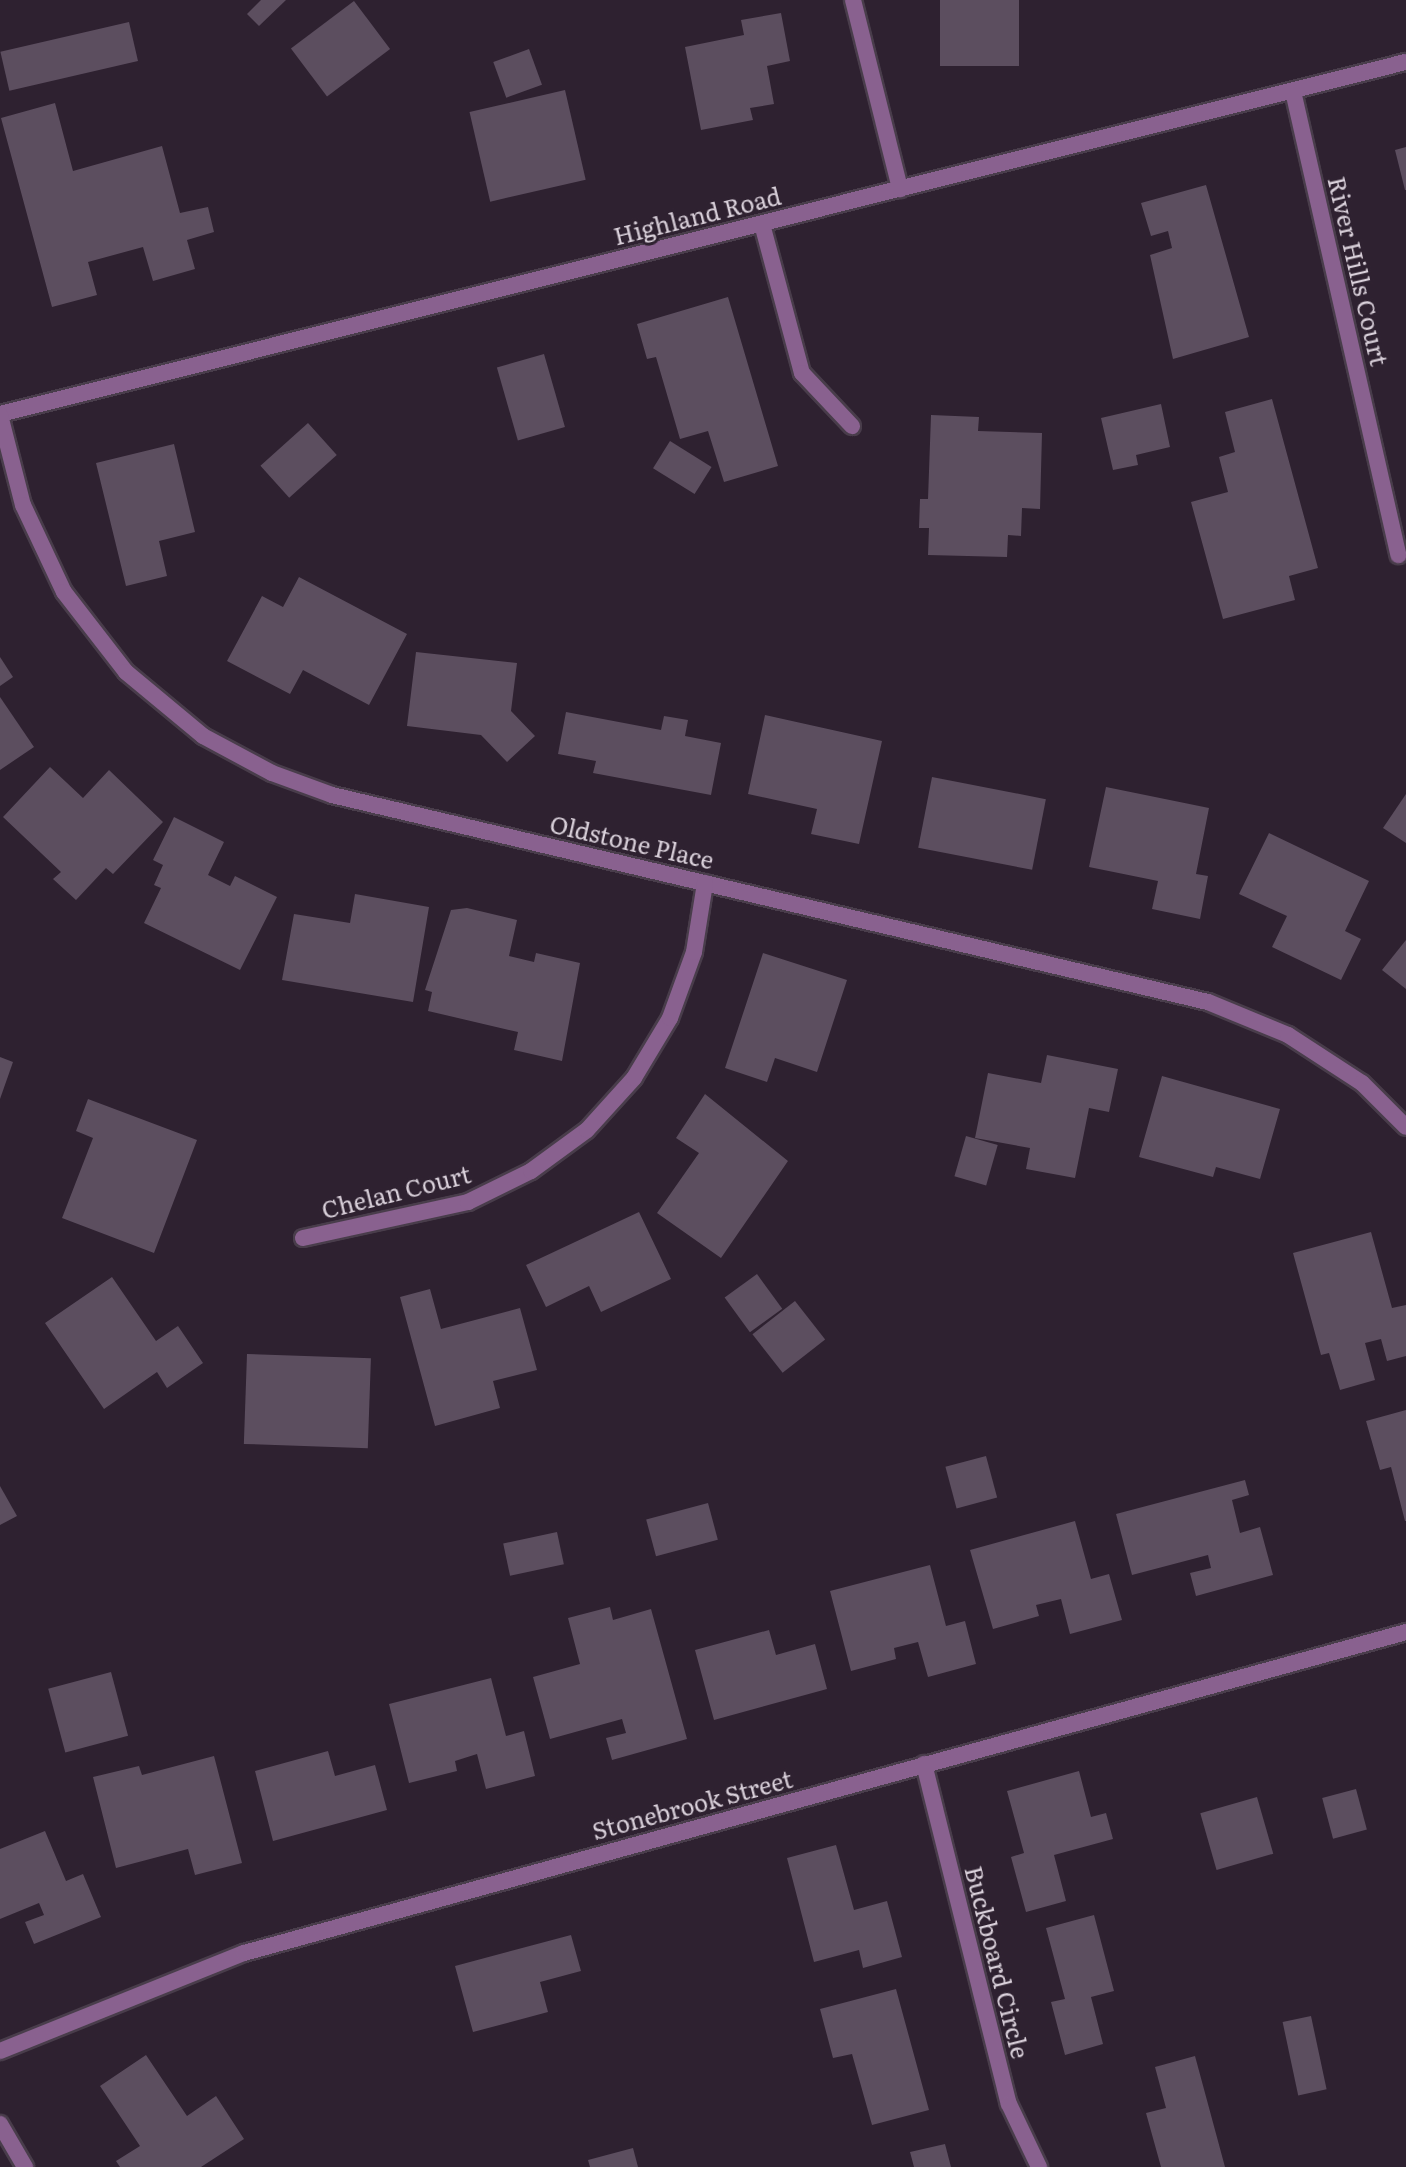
<!DOCTYPE html>
<style>
body{margin:0}
#map{position:relative;width:1406px;height:2167px;overflow:hidden;background:#2e2130;font-family:Literata,serif}
div>[style]{position:absolute}
.building>*{inset:0;background:#5c4e5f;transform-origin:0 0}
.roads{filter:drop-shadow(2px 0 #493d4b) drop-shadow(-2px 0 #493d4b) drop-shadow(0 2px #493d4b) drop-shadow(0 -2px #493d4b)}
.service>*{height:16px;margin:-8px;padding:0 8px;transform-origin:8px;border-radius:8px;background:#89618f}
.minor>*{height:16px;margin:-8px;padding:0 8px;transform-origin:8px;border-radius:8px;background:#89618f}
span{translate:-50% -50%;white-space:nowrap;text-align:center;line-height:1.15;-webkit-text-stroke:6px #2e2130;paint-order:stroke}
.street-label{font-size:24px;color:#d9d0da}
</style>
<div id="map">
<div class="building">
<i style="clip-path:polygon(261px 0,286px 0,259px 26px,247px 14px)"></i>
<i style="left:940px;top:0;width:79px;height:66px"></i>
<i style="left:354px;top:1px;width:60px;height:79px;rotate:53deg"></i>
<i style="clip-path:polygon(781px 13px,790px 61px,767px 66px,774px 104px,750px 108px,753px 120px,701px 130px,685px 47px,744px 35px,741px 20px)"></i>
<i style="left:129px;top:22px;width:40px;height:132px;rotate:77deg"></i>
<i style="left:529px;top:49px;width:38px;height:38px;rotate:70deg"></i>
<i style="left:565px;top:90px;width:92px;height:98px;rotate:77deg"></i>
<i style="clip-path:polygon(55px 103px,73px 171px,162px 146px,180px 213px,208px 207px,214px 232px,187px 240px,195px 269px,153px 281px,143px 247px,88px 262px,97px 295px,52px 307px,1px 118px)"></i>
<i style="clip-path:polygon(1406px 147px,1406px 190px,1405px 190px,1395px 150px)"></i>
<i style="clip-path:polygon(1206px 185px,1249px 337px,1173px 359px,1150px 255px,1172px 248px,1168px 231px,1151px 236px,1141px 203px)"></i>
<i style="clip-path:polygon(728px 297px,778px 466px,724px 482px,708px 431px,680px 439px,656px 357px,647px 359px,637px 324px)"></i>
<i style="left:544px;top:354px;width:76px;height:49px;rotate:74deg"></i>
<i style="clip-path:polygon(1272px 399px,1318px 568px,1289px 576px,1295px 600px,1223px 619px,1191px 502px,1228px 492px,1219px 457px,1235px 452px,1225px 412px)"></i>
<i style="clip-path:polygon(1161px 404px,1170px 447px,1136px 455px,1138px 465px,1113px 470px,1101px 418px)"></i>
<i style="clip-path:polygon(931px 415px,979px 417px,978px 431px,1042px 433px,1040px 509px,1022px 508px,1021px 536px,1008px 535px,1007px 557px,928px 555px,929px 528px,919px 528px,920px 499px,928px 499px)"></i>
<i style="left:308px;top:423px;width:43px;height:64px;rotate:48deg"></i>
<i style="left:670px;top:441px;width:49px;height:32px;rotate:32deg"></i>
<i style="clip-path:polygon(174px 444px,195px 532px,159px 541px,167px 576px,126px 586px,96px 463px)"></i>
<i style="clip-path:polygon(299px 577px,407px 634px,369px 705px,303px 670px,290px 694px,227px 661px,262px 596px,283px 607px)"></i>
<i style="clip-path:polygon(416px 652px,517px 663px,511px 711px,535px 736px,507px 762px,481px 735px,407px 726px)"></i>
<i style="clip-path:polygon(0 657px,13px 677px,0 686px)"></i>
<i style="clip-path:polygon(0 697px,34px 747px,0 770px)"></i>
<i style="clip-path:polygon(566px 712px,661px 730px,664px 716px,688px 720px,685px 736px,721px 743px,711px 795px,593px 773px,596px 761px,558px 754px)"></i>
<i style="clip-path:polygon(765px 715px,882px 741px,859px 844px,811px 834px,817px 809px,748px 794px)"></i>
<i style="clip-path:polygon(50px 767px,83px 798px,109px 770px,163px 822px,113px 874px,106px 868px,76px 900px,53px 879px,61px 872px,3px 817px)"></i>
<i style="left:932px;top:777px;width:116px;height:72px;rotate:11deg"></i>
<i style="clip-path:polygon(1106px 787px,1209px 808px,1196px 874px,1208px 876px,1200px 919px,1152px 909px,1158px 881px,1089px 867px)"></i>
<i style="clip-path:polygon(1406px 794px,1406px 843px,1383px 828px)"></i>
<i style="clip-path:polygon(174px 817px,224px 842px,208px 875px,230px 886px,235px 876px,277px 897px,240px 970px,144px 923px,161px 888px,154px 885px,163px 865px,153px 860px)"></i>
<i style="clip-path:polygon(1269px 833px,1369px 881px,1345px 931px,1361px 939px,1341px 980px,1272px 947px,1287px 916px,1239px 894px)"></i>
<i style="clip-path:polygon(355px 894px,429px 907px,413px 1002px,282px 980px,294px 914px,350px 923px)"></i>
<i style="clip-path:polygon(467px 908px,517px 920px,509px 956px,534px 962px,536px 953px,580px 963px,562px 1061px,514px 1050px,518px 1032px,428px 1011px,432px 992px,425px 990px,451px 910px)"></i>
<i style="clip-path:polygon(1406px 940px,1406px 989px,1382px 970px)"></i>
<i style="clip-path:polygon(763px 953px,847px 980px,817px 1072px,775px 1058px,767px 1082px,725px 1068px)"></i>
<i style="clip-path:polygon(1047px 1055px,1118px 1069px,1109px 1112px,1089px 1108px,1075px 1178px,1026px 1169px,1030px 1148px,975px 1138px,988px 1073px,1041px 1083px)"></i>
<i style="clip-path:polygon(0 1057px,13px 1062px,0 1099px)"></i>
<i style="clip-path:polygon(1162px 1076px,1280px 1109px,1260px 1179px,1216px 1167px,1213px 1177px,1139px 1157px)"></i>
<i style="clip-path:polygon(705px 1094px,788px 1161px,721px 1258px,657px 1213px,699px 1153px,676px 1138px)"></i>
<i style="clip-path:polygon(88px 1099px,197px 1140px,154px 1253px,62px 1218px,93px 1138px,76px 1131px)"></i>
<i style="left:966px;top:1136px;width:33px;height:42px;rotate:16deg"></i>
<i style="clip-path:polygon(639px 1212px,671px 1279px,601px 1312px,589px 1286px,546px 1307px,526px 1265px)"></i>
<i style="clip-path:polygon(1371px 1232px,1392px 1308px,1406px 1305px,1406px 1356px,1387px 1361px,1381px 1339px,1365px 1343px,1375px 1380px,1340px 1390px,1329px 1353px,1321px 1355px,1293px 1253px)"></i>
<i style="left:757px;top:1274px;width:43px;height:40px;rotate:54deg"></i>
<i style="clip-path:polygon(112px 1277px,156px 1341px,178px 1326px,203px 1363px,167px 1388px,157px 1372px,104px 1409px,45px 1323px)"></i>
<i style="clip-path:polygon(430px 1289px,441px 1329px,520px 1308px,537px 1370px,493px 1381px,500px 1408px,435px 1426px,400px 1297px)"></i>
<i style="left:795px;top:1301px;width:49px;height:54px;rotate:52deg"></i>
<i style="left:247px;top:1354px;width:124px;height:90px;rotate:2deg"></i>
<i style="clip-path:polygon(1406px 1410px,1406px 1521px,1405px 1521px,1391px 1467px,1380px 1470px,1366px 1421px)"></i>
<i style="left:986px;top:1456px;width:43px;height:42px;rotate:75deg"></i>
<i style="clip-path:polygon(1245px 1480px,1249px 1495px,1232px 1500px,1240px 1533px,1260px 1527px,1273px 1575px,1196px 1596px,1190px 1573px,1211px 1568px,1208px 1555px,1132px 1575px,1116px 1514px)"></i>
<i style="clip-path:polygon(0 1486px,17px 1516px,0 1525px)"></i>
<i style="left:708px;top:1503px;width:38px;height:64px;rotate:75deg"></i>
<i style="clip-path:polygon(1075px 1521px,1091px 1579px,1109px 1574px,1122px 1620px,1070px 1634px,1061px 1599px,1036px 1605px,1039px 1616px,993px 1629px,970px 1550px)"></i>
<i style="left:557px;top:1532px;width:33px;height:55px;rotate:78deg"></i>
<i style="clip-path:polygon(930px 1565px,946px 1626px,965px 1621px,976px 1664px,928px 1677px,918px 1642px,894px 1648px,896px 1659px,851px 1671px,830px 1591px)"></i>
<i style="clip-path:polygon(610px 1607px,613px 1620px,651px 1609px,687px 1739px,612px 1760px,606px 1738px,626px 1733px,622px 1719px,550px 1739px,533px 1677px,580px 1664px,568px 1618px)"></i>
<i style="clip-path:polygon(769px 1630px,776px 1655px,815px 1644px,827px 1689px,714px 1720px,695px 1650px)"></i>
<i style="left:111px;top:1672px;width:66px;height:65px;rotate:75deg"></i>
<i style="clip-path:polygon(491px 1678px,506px 1736px,524px 1731px,535px 1776px,486px 1789px,477px 1754px,455px 1761px,457px 1771px,409px 1783px,389px 1704px)"></i>
<i style="clip-path:polygon(328px 1751px,335px 1776px,375px 1765px,387px 1810px,273px 1841px,255px 1771px)"></i>
<i style="clip-path:polygon(214px 1756px,242px 1863px,195px 1875px,188px 1849px,116px 1868px,93px 1777px,139px 1766px,142px 1775px)"></i>
<i style="clip-path:polygon(1079px 1771px,1091px 1817px,1106px 1813px,1113px 1839px,1054px 1855px,1066px 1901px,1026px 1912px,1011px 1857px,1024px 1853px,1007px 1791px)"></i>
<i style="left:1356px;top:1789px;width:42px;height:35px;rotate:75deg"></i>
<i style="left:1257px;top:1797px;width:59px;height:59px;rotate:74deg"></i>
<i style="clip-path:polygon(45px 1831px,66px 1881px,83px 1874px,101px 1917px,34px 1944px,25px 1922px,44px 1915px,39px 1903px,0 1919px,0 1849px)"></i>
<i style="clip-path:polygon(836px 1845px,854px 1910px,887px 1901px,902px 1957px,863px 1968px,859px 1950px,814px 1962px,787px 1858px)"></i>
<i style="clip-path:polygon(1094px 1915px,1114px 1991px,1091px 1997px,1103px 2044px,1065px 2055px,1051px 2002px,1065px 1999px,1046px 1928px)"></i>
<i style="clip-path:polygon(571px 1935px,581px 1971px,540px 1982px,548px 2012px,473px 2032px,455px 1966px)"></i>
<i style="clip-path:polygon(896px 1989px,929px 2110px,872px 2125px,852px 2054px,833px 2058px,820px 2009px)"></i>
<i style="left:1311px;top:2016px;width:75px;height:29px;rotate:78deg"></i>
<i style="clip-path:polygon(146px 2055px,187px 2116px,216px 2096px,244px 2139px,201px 2167px,120px 2167px,116px 2161px,140px 2146px,100px 2086px)"></i>
<i style="clip-path:polygon(1195px 2056px,1225px 2167px,1161px 2167px,1146px 2113px,1166px 2108px,1155px 2067px)"></i>
<i style="clip-path:polygon(945px 2144px,951px 2167px,914px 2167px,910px 2152px)"></i>
<i style="clip-path:polygon(633px 2148px,638px 2167px,590px 2167px,588px 2160px)"></i>
</div>
<div class="roads">
<div class="service">
<i style="left:762px;top:224px;width:154px;rotate:75deg"></i>
<i style="left:802px;top:373px;width:73px;rotate:46.7deg"></i>
</div>
<div class="minor">
<i style="left:853px;top:0;width:195px;rotate:76deg"></i>
<i style="left:1293px;top:91px;width:476px;rotate:77.2deg"></i>
<i style="left:0;top:414px;width:1449px;rotate:-14.06deg"></i>
<i style="left:0;top:415px;width:93px;rotate:75.7deg"></i>
<i style="left:23px;top:505px;width:96px;rotate:64.8deg"></i>
<i style="left:64px;top:592px;width:101px;rotate:52.2deg"></i>
<i style="left:126px;top:672px;width:100px;rotate:39.7deg"></i>
<i style="left:203px;top:736px;width:78px;rotate:28.2deg"></i>
<i style="left:272px;top:773px;width:64px;rotate:20.1deg"></i>
<i style="left:332px;top:795px;width:900px;rotate:13.3deg"></i>
<i style="left:1208px;top:1002px;width:87px;rotate:22.4deg"></i>
<i style="left:1288px;top:1035px;width:88px;rotate:33deg"></i>
<i style="left:1362px;top:1083px;width:62px;rotate:45deg"></i>
<i style="left:303px;top:1238px;width:169px;rotate:-12.3deg"></i>
<i style="left:468px;top:1202px;width:70px;rotate:-26.2deg"></i>
<i style="left:531px;top:1171px;width:69px;rotate:-36.2deg"></i>
<i style="left:587px;top:1130px;width:70px;rotate:-47.9deg"></i>
<i style="left:634px;top:1078px;width:70px;rotate:-59deg"></i>
<i style="left:670px;top:1018px;width:70px;rotate:-70deg"></i>
<i style="left:694px;top:952px;width:70px;rotate:-80.9deg"></i>
<i style="left:924px;top:1764px;width:350px;rotate:76deg"></i>
<i style="left:1009px;top:2104px;width:70px;rotate:64.5deg"></i>
<i style="left:0;top:2051px;width:263px;rotate:-21.9deg"></i>
<i style="left:244px;top:1953px;width:1206px;rotate:-15.44deg"></i>
<i style="left:0;top:2124px;width:50px;rotate:59.8deg"></i>
</div>
</div>
<div class="street-label">
<span style="left:697px;top:215px;rotate:-14deg">Highland Road</span>
<span style="left:1359px;top:271px;rotate:77deg">River Hills Court</span>
<span style="left:632px;top:841px;rotate:13deg">Oldstone Place</span>
<span style="left:396px;top:1191px;rotate:-14deg">Chelan Court</span>
<span style="left:692px;top:1804px;rotate:-15deg">Stonebrook Street</span>
<span style="left:998px;top:1962px;rotate:76deg">Buckboard Circle</span>
</div>
</div>
